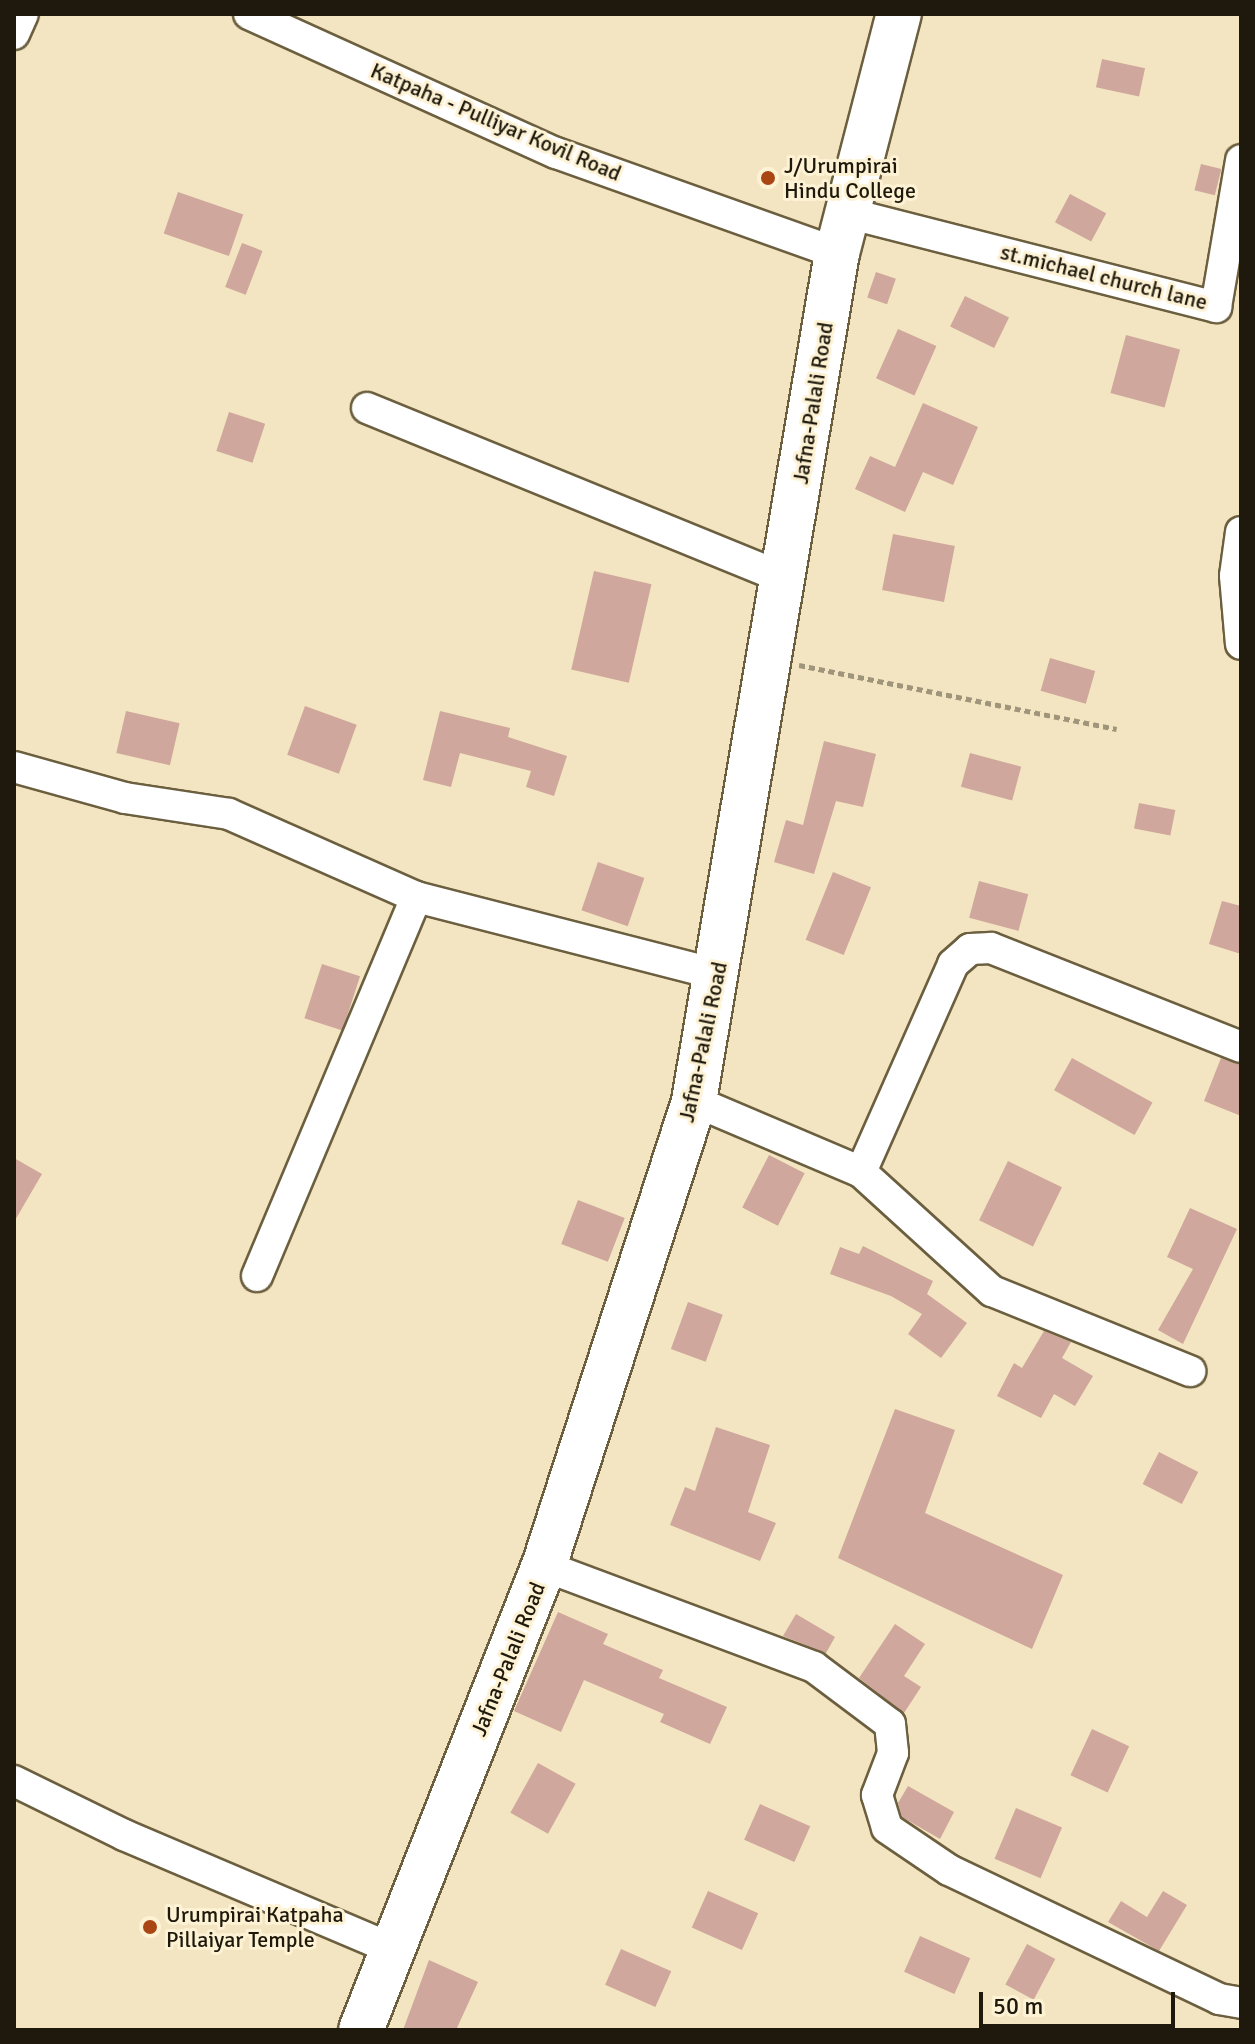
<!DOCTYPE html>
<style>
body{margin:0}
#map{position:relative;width:1255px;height:2044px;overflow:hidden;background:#f3e5c1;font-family:Signika,sans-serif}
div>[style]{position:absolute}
.building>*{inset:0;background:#cfa79c;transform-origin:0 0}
.path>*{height:5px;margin-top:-2.5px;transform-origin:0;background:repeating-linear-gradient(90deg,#9f957a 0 6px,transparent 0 10px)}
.roads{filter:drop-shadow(2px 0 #6b5f3f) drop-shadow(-2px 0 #6b5f3f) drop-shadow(0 2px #6b5f3f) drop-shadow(0 -2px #6b5f3f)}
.street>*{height:30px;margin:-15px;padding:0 15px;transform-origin:15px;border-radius:15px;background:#fff}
.primary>*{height:44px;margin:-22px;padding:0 22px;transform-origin:22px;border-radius:22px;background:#fff}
.dots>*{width:22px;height:22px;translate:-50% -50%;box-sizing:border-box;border:4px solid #fef2d5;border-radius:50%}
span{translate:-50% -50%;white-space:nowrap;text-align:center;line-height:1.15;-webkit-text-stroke:6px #fef2d5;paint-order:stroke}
.street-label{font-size:22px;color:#1e190c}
.poi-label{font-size:22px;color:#1e190c}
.left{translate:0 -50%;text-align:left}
.frame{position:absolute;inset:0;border:16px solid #1e190c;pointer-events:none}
.scale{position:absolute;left:979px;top:1992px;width:196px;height:36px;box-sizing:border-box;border:4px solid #1e190c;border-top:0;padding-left:10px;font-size:24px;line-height:28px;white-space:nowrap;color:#1e190c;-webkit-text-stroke:6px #fef2d5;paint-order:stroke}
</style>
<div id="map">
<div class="building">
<i style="left:1102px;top:59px;width:44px;height:29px;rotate:12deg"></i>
<i style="left:1201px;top:164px;width:21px;height:27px;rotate:14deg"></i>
<i style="left:178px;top:192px;width:69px;height:44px;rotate:19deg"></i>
<i style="left:1070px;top:194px;width:41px;height:32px;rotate:28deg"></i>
<i style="left:242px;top:243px;width:22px;height:47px;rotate:21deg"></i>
<i style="left:876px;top:272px;width:21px;height:27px;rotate:19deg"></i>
<i style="left:965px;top:296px;width:49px;height:34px;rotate:26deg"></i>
<i style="left:898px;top:329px;width:42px;height:54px;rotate:24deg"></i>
<i style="left:1126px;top:335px;width:56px;height:60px;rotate:15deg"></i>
<i style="clip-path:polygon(923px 403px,978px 427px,953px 485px,923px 472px,905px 512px,855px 489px,870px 456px,895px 467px)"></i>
<i style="left:229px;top:412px;width:38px;height:41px;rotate:18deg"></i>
<i style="left:893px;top:534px;width:63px;height:57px;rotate:11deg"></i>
<i style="left:594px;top:571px;width:59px;height:101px;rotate:13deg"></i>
<i style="left:1050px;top:658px;width:47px;height:34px;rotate:16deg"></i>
<i style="left:305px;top:706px;width:55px;height:52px;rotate:20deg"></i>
<i style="left:126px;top:711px;width:55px;height:43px;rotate:13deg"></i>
<i style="clip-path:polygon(440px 711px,510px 728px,508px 737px,567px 756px,554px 796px,526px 787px,531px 771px,460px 753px,451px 787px,423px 780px)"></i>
<i style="clip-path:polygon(824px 741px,876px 754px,863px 807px,836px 801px,814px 874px,774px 862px,786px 820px,803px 825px)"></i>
<i style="left:970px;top:753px;width:53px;height:35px;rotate:15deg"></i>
<i style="left:1139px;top:803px;width:37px;height:26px;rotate:11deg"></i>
<i style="left:598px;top:862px;width:49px;height:51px;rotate:19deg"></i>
<i style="left:833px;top:872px;width:41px;height:73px;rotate:22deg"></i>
<i style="left:979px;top:881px;width:51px;height:38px;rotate:15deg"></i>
<i style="clip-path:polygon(1222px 901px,1241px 906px,1241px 954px,1209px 944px)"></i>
<i style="left:322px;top:964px;width:40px;height:57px;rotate:18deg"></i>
<i style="left:1072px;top:1058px;width:92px;height:37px;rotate:29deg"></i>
<i style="clip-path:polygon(1221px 1058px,1241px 1065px,1241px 1116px,1204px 1101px)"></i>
<i style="left:769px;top:1155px;width:40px;height:59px;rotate:27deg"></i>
<i style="clip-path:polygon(14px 1158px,42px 1174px,14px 1222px)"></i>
<i style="left:1008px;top:1161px;width:60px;height:66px;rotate:26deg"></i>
<i style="left:578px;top:1200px;width:50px;height:47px;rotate:21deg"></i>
<i style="clip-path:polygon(1190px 1208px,1237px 1229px,1183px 1344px,1158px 1330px,1193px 1269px,1167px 1257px)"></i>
<i style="clip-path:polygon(863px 1246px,933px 1281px,927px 1294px,967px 1323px,941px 1358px,908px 1334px,922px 1314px,891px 1296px,830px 1274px,840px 1247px,859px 1254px)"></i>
<i style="left:688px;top:1302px;width:37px;height:50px;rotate:20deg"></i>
<i style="clip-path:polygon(1044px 1331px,1071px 1342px,1062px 1358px,1093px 1376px,1075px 1406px,1054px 1394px,1041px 1418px,997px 1396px,1014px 1363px,1022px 1368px)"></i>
<i style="clip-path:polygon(895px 1409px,955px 1430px,925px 1513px,1063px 1575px,1032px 1649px,838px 1558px)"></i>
<i style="clip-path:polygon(716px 1427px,770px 1445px,748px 1512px,776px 1523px,760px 1561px,670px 1525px,685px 1487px,695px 1491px)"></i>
<i style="left:1159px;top:1452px;width:44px;height:36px;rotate:27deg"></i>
<i style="clip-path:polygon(558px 1612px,608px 1634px,603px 1644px,663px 1670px,659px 1678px,727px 1707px,710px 1744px,660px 1722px,664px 1714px,584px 1680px,561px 1732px,514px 1711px)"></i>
<i style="clip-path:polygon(796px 1614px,835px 1637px,826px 1653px,783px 1636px)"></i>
<i style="clip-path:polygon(895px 1624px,925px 1644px,904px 1676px,921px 1687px,904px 1713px,859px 1678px)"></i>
<i style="left:1092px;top:1729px;width:41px;height:51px;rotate:25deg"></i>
<i style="left:538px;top:1763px;width:43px;height:57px;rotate:29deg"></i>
<i style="clip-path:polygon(908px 1786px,954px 1812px,940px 1839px,902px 1817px,898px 1803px)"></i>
<i style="left:760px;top:1804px;width:55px;height:39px;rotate:24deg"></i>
<i style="left:1016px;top:1808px;width:50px;height:55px;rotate:23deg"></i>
<i style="left:708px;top:1891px;width:55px;height:40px;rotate:24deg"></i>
<i style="clip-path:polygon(1163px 1891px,1187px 1905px,1159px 1951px,1108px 1922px,1121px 1901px,1147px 1917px)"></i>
<i style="left:920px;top:1936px;width:55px;height:39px;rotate:24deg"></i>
<i style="left:1027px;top:1944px;width:32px;height:46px;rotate:28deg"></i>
<i style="left:621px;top:1949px;width:55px;height:39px;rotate:24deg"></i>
<i style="clip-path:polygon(429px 1960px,478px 1982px,456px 2030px,403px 2030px)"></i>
</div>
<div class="path">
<i style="left:799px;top:665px;width:324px;rotate:11.4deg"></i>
</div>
<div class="roads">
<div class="street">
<i style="left:249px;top:14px;width:337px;rotate:24.4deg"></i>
<i style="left:556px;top:153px;width:298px;rotate:19.6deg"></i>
<i style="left:14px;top:34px;width:22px;rotate:-66deg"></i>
<i style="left:851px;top:214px;width:377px;rotate:14.3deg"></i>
<i style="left:1216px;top:307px;width:149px;rotate:-80.3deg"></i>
<i style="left:367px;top:408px;width:450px;rotate:22.2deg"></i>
<i style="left:1241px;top:532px;width:44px;rotate:97.8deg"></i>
<i style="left:1235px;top:576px;width:68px;rotate:85deg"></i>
<i style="left:14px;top:767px;width:115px;rotate:15.6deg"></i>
<i style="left:125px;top:798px;width:105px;rotate:8.7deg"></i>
<i style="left:229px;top:814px;width:205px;rotate:23.9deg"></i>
<i style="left:416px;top:897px;width:313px;rotate:14.4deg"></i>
<i style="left:694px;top:1101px;width:181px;rotate:23deg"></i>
<i style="left:861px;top:1172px;width:177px;rotate:42.3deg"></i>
<i style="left:992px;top:1291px;width:214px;rotate:22deg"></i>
<i style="left:861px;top:1172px;width:227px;rotate:-66.1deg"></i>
<i style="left:953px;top:964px;width:23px;rotate:-41deg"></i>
<i style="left:970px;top:949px;width:21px;rotate:-3deg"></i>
<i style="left:991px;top:948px;width:269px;rotate:21.6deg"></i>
<i style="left:257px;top:1276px;width:411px;rotate:-67.2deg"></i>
<i style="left:544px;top:1566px;width:288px;rotate:20.5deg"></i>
<i style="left:814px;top:1667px;width:95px;rotate:36.9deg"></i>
<i style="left:890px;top:1724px;width:29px;rotate:84deg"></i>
<i style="left:893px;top:1753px;width:45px;rotate:110.9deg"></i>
<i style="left:877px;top:1795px;width:34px;rotate:73deg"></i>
<i style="left:887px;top:1828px;width:75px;rotate:34.1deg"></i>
<i style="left:949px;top:1870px;width:299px;rotate:25.5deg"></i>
<i style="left:1219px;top:1999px;width:22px;rotate:10deg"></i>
<i style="left:14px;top:1781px;width:123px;rotate:26.1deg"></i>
<i style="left:124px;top:1835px;width:292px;rotate:23deg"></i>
</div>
<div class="primary">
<i style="left:361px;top:2030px;width:499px;rotate:-68.5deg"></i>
<i style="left:544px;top:1566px;width:489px;rotate:-72.1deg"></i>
<i style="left:694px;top:1101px;width:860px;rotate:-80.43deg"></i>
<i style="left:837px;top:253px;width:247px;rotate:-75.5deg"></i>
</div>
</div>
<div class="dots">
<i style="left:768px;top:178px;background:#aa4614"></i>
<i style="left:150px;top:1927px;background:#aa4614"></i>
</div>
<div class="street-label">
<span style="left:496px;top:122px;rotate:23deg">Katpaha - Pulliyar Kovil Road</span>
<span style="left:1104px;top:277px;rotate:14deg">st.michael church lane</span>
<span style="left:813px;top:403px;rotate:-81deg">Jafna-Palali Road</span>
<span style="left:703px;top:1042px;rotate:-78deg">Jafna-Palali Road</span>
<span style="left:508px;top:1659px;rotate:-68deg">Jafna-Palali Road</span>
</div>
<div class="poi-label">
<span class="left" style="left:784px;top:178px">J/Urumpirai<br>Hindu College</span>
<span class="left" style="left:166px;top:1927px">Urumpirai Katpaha<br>Pillaiyar Temple</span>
</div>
<div class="frame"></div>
<div class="scale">50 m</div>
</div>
